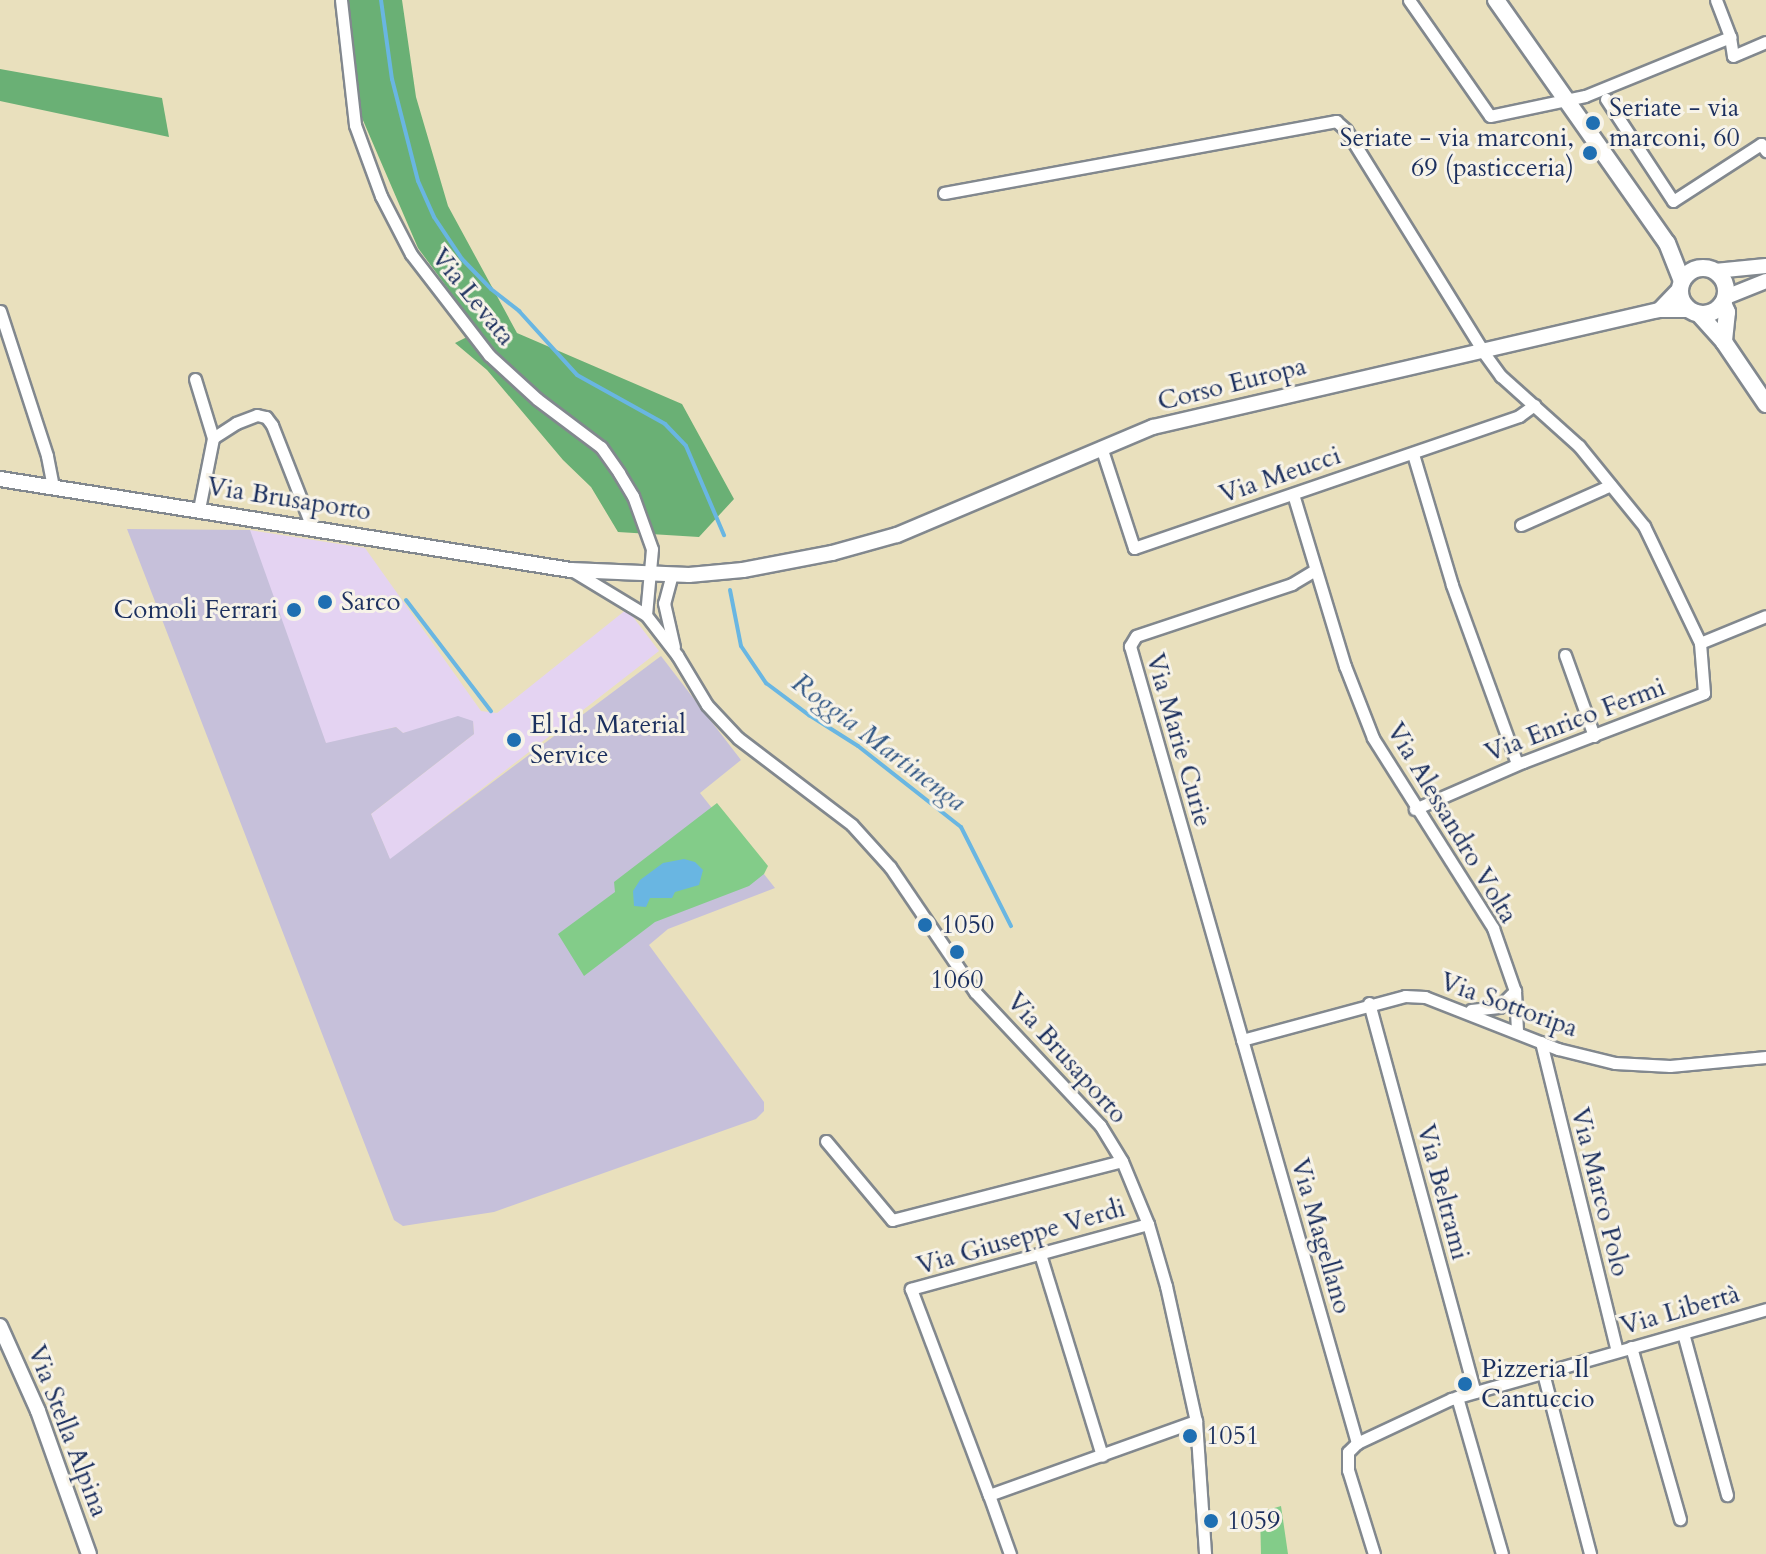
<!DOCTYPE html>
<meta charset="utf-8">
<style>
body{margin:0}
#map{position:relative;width:1766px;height:1554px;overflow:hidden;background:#e9e0bd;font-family:Cardo,serif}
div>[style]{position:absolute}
.built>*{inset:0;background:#e4d3f2}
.industrial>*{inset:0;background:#c6c0da}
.green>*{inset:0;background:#83cc89}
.forest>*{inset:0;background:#6ab075}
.water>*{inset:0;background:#69b6e2}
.stream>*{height:4px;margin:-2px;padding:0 2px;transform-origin:2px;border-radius:2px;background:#69b6e2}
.roads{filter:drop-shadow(2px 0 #82888e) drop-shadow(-2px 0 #82888e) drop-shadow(0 2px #82888e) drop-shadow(0 -2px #82888e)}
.minor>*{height:11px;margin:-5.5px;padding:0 5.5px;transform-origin:5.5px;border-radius:5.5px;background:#fff}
.tertiary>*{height:14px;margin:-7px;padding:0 7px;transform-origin:7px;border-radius:7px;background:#fff}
.secondary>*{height:16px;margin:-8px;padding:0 8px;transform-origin:8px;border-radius:8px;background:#fff}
.secondary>.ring{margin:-8px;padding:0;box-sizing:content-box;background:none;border:16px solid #fff;border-radius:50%}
.dots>*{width:22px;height:22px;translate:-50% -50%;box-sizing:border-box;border:4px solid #f7f3e8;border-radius:50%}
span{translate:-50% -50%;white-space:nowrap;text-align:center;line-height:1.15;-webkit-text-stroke:6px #f7f3e8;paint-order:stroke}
.poi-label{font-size:26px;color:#1b2f5e}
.left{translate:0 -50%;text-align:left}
.right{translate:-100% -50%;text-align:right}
.street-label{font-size:26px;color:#1b2f5e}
.water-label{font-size:28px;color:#325886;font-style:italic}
</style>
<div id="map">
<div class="built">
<i style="clip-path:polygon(250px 530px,365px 548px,481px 711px,497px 713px,627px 609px,659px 651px,390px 860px,371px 814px,474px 734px,473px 722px,403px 733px,396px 727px,326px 744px,252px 546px)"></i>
</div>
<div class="industrial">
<i style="clip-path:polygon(127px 529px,250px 530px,326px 743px,396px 727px,403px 733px,458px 716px,473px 721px,474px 734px,371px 814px,390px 859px,661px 656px,741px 760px,700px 793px,775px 888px,668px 929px,649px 945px,764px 1102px,764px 1111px,756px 1119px,494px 1212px,403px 1226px,394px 1220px)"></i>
</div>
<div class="green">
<i style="clip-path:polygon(717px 803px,768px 866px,764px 874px,749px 886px,655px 922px,584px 976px,558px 934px,615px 892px,614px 882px)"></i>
<i style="clip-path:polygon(1281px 1506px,1288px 1554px,1261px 1554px,1260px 1512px)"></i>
</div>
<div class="forest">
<i style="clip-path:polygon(348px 0,402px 0,416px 97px,448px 206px,517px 333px,682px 404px,734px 499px,699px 537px,618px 532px,591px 487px,563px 460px,487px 370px,455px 343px,479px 331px,418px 248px,362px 118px)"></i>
<i style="clip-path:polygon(0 69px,162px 98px,169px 137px,0 101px)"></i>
</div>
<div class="water">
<i style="clip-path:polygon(684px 859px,695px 862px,703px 870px,699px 885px,675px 892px,672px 898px,650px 898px,646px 907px,634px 906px,633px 891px,640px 880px,663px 863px)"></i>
</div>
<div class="stream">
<i style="left:381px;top:0;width:80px;rotate:82.1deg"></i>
<i style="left:392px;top:79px;width:105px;rotate:75.7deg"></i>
<i style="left:418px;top:181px;width:39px;rotate:66deg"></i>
<i style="left:434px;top:217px;width:50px;rotate:56.3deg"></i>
<i style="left:462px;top:259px;width:42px;rotate:46deg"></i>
<i style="left:491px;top:289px;width:36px;rotate:38deg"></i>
<i style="left:519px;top:311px;width:86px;rotate:47.8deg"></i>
<i style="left:577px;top:375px;width:101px;rotate:29.1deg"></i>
<i style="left:665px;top:424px;width:30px;rotate:46deg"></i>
<i style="left:686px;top:446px;width:97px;rotate:66.9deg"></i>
<i style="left:730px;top:590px;width:57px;rotate:78.9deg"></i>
<i style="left:741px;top:646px;width:45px;rotate:56deg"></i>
<i style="left:766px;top:683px;width:54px;rotate:36.7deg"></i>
<i style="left:809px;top:715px;width:58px;rotate:32.3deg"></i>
<i style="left:858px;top:746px;width:131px;rotate:38.2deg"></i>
<i style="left:961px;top:827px;width:111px;rotate:63.2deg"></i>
<i style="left:406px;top:600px;width:140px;rotate:52.6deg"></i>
</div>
<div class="roads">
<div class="minor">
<i style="left:341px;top:0;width:126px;rotate:83.6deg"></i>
<i style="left:355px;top:125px;width:76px;rotate:69.9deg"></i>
<i style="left:381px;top:196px;width:65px;rotate:62.7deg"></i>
<i style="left:411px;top:254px;width:128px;rotate:52.3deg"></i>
<i style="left:489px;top:355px;width:65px;rotate:42.5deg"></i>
<i style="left:537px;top:399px;width:80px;rotate:36.9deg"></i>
<i style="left:601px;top:447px;width:32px;rotate:55deg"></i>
<i style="left:619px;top:473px;width:27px;rotate:59deg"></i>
<i style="left:633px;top:496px;width:56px;rotate:70.3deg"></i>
<i style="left:652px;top:549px;width:66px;rotate:95.2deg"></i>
<i style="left:1409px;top:0;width:141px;rotate:55.1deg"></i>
<i style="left:1490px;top:116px;width:97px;rotate:-11.9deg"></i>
<i style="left:1585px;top:96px;width:157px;rotate:-22.1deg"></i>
<i style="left:1730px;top:37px;width:19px;rotate:81deg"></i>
<i style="left:1733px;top:56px;width:36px;rotate:-23deg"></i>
<i style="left:1716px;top:0;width:40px;rotate:69deg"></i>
<i style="left:1606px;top:99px;width:122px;rotate:56.7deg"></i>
<i style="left:1673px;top:201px;width:105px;rotate:-32.9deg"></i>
<i style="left:1761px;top:144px;width:9px;rotate:54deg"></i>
<i style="left:944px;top:193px;width:399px;rotate:-10.4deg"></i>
<i style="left:1336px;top:121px;width:13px;rotate:42deg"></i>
<i style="left:1346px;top:130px;width:262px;rotate:58.2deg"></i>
<i style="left:1484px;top:353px;width:29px;rotate:54deg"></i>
<i style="left:1501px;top:376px;width:105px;rotate:41.9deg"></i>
<i style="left:1579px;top:446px;width:103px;rotate:50.9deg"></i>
<i style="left:1644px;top:526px;width:130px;rotate:64.4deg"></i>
<i style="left:1700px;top:643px;width:50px;rotate:85.4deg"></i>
<i style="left:1704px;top:693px;width:194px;rotate:159.1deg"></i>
<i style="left:1523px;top:762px;width:118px;rotate:156.5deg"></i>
<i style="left:0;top:311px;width:152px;rotate:72deg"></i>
<i style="left:47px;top:456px;width:32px;rotate:79deg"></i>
<i style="left:195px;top:379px;width:62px;rotate:73deg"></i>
<i style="left:1102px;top:450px;width:103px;rotate:71.9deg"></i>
<i style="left:1134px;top:548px;width:407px;rotate:-18.9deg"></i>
<i style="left:1519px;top:416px;width:19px;rotate:-36deg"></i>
<i style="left:1413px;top:454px;width:137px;rotate:73.4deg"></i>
<i style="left:1452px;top:585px;width:190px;rotate:70deg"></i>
<i style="left:1293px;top:494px;width:180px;rotate:73.2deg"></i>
<i style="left:1345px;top:666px;width:77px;rotate:68.7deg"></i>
<i style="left:1373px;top:738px;width:225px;rotate:57.7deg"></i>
<i style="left:1493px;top:928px;width:67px;rotate:70.8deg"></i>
<i style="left:1515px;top:991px;width:40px;rotate:87.1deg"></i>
<i style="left:199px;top:509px;width:72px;rotate:-78.8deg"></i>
<i style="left:213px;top:438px;width:27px;rotate:-33deg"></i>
<i style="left:236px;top:423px;width:22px;rotate:-21deg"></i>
<i style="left:257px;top:415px;width:9px;rotate:13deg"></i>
<i style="left:266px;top:417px;width:10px;rotate:53deg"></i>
<i style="left:272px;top:425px;width:110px;rotate:68.6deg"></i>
<i style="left:1521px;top:525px;width:98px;rotate:-24deg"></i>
<i style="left:1315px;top:570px;width:27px;rotate:149deg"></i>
<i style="left:1292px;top:584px;width:164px;rotate:161.6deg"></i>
<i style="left:1136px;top:636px;width:12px;rotate:121deg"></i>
<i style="left:1130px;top:646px;width:829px;rotate:74.1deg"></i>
<i style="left:575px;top:572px;width:83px;rotate:31.2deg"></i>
<i style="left:646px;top:615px;width:51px;rotate:52.2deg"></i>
<i style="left:677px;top:655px;width:58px;rotate:59deg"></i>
<i style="left:707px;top:705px;width:45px;rotate:46.8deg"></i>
<i style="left:738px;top:738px;width:143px;rotate:37.3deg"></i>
<i style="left:852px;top:825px;width:57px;rotate:47.9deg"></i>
<i style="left:890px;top:867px;width:151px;rotate:55.8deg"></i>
<i style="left:975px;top:992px;width:183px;rotate:46.8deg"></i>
<i style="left:1100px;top:1125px;width:42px;rotate:58.6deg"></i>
<i style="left:1122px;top:1161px;width:68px;rotate:67.6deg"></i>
<i style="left:1148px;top:1224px;width:65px;rotate:73.8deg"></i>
<i style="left:1166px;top:1286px;width:138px;rotate:77.5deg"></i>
<i style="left:1196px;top:1421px;width:133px;rotate:86.1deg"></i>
<i style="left:672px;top:574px;width:30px;rotate:105deg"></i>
<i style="left:664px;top:603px;width:45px;rotate:77.2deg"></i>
<i style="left:1700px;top:643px;width:71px;rotate:-22.2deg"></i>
<i style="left:1565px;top:655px;width:86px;rotate:70.3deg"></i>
<i style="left:1369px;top:1003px;width:403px;rotate:74.8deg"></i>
<i style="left:1471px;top:1010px;width:28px;rotate:-6deg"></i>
<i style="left:1499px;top:1007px;width:23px;rotate:-45deg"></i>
<i style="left:1242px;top:1040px;width:169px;rotate:-15.1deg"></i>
<i style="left:1405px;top:996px;width:20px;rotate:3deg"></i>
<i style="left:1425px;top:997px;width:143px;rotate:21.4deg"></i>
<i style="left:1558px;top:1049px;width:59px;rotate:13.8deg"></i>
<i style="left:1615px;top:1063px;width:55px;rotate:3.1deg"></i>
<i style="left:1670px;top:1066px;width:96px;rotate:-5.4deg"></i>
<i style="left:1541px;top:1042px;width:318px;rotate:76.2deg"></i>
<i style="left:826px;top:1141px;width:103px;rotate:50.1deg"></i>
<i style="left:892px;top:1220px;width:237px;rotate:-14.4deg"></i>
<i style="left:1148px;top:1224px;width:246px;rotate:164.7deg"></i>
<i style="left:911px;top:1289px;width:220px;rotate:69.3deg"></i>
<i style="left:989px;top:1495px;width:220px;rotate:-19.7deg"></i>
<i style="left:1040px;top:1254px;width:211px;rotate:72.9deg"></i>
<i style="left:1683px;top:1333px;width:168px;rotate:74.8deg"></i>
<i style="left:1631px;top:1347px;width:179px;rotate:74.1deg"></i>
<i style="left:1543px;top:1373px;width:187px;rotate:75.4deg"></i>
<i style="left:1457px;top:1397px;width:163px;rotate:74deg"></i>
<i style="left:989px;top:1495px;width:63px;rotate:70.4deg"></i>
<i style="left:1374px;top:1554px;width:88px;rotate:-107.2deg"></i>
<i style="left:1348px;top:1470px;width:18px;rotate:-90deg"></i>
<i style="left:1348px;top:1452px;width:13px;rotate:-45deg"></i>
<i style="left:1357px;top:1443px;width:104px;rotate:-25.1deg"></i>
<i style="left:1451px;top:1399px;width:328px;rotate:-15.9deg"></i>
</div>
<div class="tertiary">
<i style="left:1715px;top:271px;width:51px;rotate:-5.6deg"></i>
<i style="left:1726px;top:297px;width:43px;rotate:-21.8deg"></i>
<i style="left:1659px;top:310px;width:30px;rotate:-46deg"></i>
<i style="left:0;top:479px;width:578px;rotate:9.06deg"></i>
<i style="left:571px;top:570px;width:118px;rotate:2.4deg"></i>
<i style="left:689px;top:575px;width:54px;rotate:-5.3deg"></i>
<i style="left:743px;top:570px;width:91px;rotate:-10.8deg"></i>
<i style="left:832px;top:553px;width:67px;rotate:-15.5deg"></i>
<i style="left:897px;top:535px;width:278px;rotate:-22.9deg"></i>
<i style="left:1153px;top:427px;width:519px;rotate:-13.02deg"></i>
<i style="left:1659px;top:310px;width:31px"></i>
<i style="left:0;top:1326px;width:93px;rotate:65.9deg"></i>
<i style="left:38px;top:1411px;width:152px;rotate:70.4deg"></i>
</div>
<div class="secondary">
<i style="left:1496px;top:0;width:297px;rotate:54.9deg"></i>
<i style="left:1667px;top:243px;width:41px;rotate:68.5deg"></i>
<i class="ring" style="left:1680px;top:268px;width:30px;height:30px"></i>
<i style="left:1723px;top:303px;width:10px;rotate:66deg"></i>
<i style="left:1727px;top:312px;width:30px;rotate:96deg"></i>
<i style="left:1699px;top:314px;width:38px;rotate:48deg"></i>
<i style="left:1724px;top:342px;width:75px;rotate:55.9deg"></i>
</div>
</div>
<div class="dots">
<i style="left:1593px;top:123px;background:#1f6fb2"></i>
<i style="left:1590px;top:153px;background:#1f6fb2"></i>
<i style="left:325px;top:602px;background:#1f6fb2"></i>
<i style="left:294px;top:610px;background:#1f6fb2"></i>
<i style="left:514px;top:740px;background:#1f6fb2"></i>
<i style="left:925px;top:925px;background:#1f6fb2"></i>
<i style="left:957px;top:952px;background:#1f6fb2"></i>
<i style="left:1465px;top:1384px;background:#1f6fb2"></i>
<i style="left:1190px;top:1436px;background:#1f6fb2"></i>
<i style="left:1211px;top:1521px;background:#1f6fb2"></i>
</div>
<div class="poi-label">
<span class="left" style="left:1609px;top:123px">Seriate - via<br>marconi, 60</span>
<span class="right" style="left:1574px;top:153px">Seriate - via marconi,<br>69 (pasticceria)</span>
<span class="left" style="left:341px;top:602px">Sarco</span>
<span class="right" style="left:278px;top:610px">Comoli Ferrari</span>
<span class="left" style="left:530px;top:740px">El.Id. Material<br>Service</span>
<span class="left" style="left:941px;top:925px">1050</span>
<span style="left:957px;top:980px">1060</span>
<span class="left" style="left:1481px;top:1384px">Pizzeria Il<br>Cantuccio</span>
<span class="left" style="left:1206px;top:1436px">1051</span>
<span class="left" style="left:1227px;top:1521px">1059</span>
</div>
<div class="street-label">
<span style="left:473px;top:297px;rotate:51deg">Via Levata</span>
<span style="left:1232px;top:384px;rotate:-14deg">Corso Europa</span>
<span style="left:1280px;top:475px;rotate:-19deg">Via Meucci</span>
<span style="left:289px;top:499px;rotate:9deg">Via Brusaporto</span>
<span style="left:1575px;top:720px;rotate:-21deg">Via Enrico Fermi</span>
<span style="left:1179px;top:740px;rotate:74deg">Via Marie Curie</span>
<span style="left:1452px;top:823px;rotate:59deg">Via Alessandro Volta</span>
<span style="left:1509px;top:1005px;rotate:20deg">Via Sottoripa</span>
<span style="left:1067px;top:1058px;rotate:48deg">Via Brusaporto</span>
<span style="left:1443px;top:1192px;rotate:75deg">Via Beltrami</span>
<span style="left:1600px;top:1192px;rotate:76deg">Via Marco Polo</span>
<span style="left:1321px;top:1236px;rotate:74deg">Via Magellano</span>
<span style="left:1021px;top:1237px;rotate:-16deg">Via Giuseppe Verdi</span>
<span style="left:1680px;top:1310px;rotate:-16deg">Via Libertà</span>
<span style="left:68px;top:1431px;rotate:69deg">Via Stella Alpina</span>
</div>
<div class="water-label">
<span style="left:879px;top:742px;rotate:37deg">Roggia Martinenga</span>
</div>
</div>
